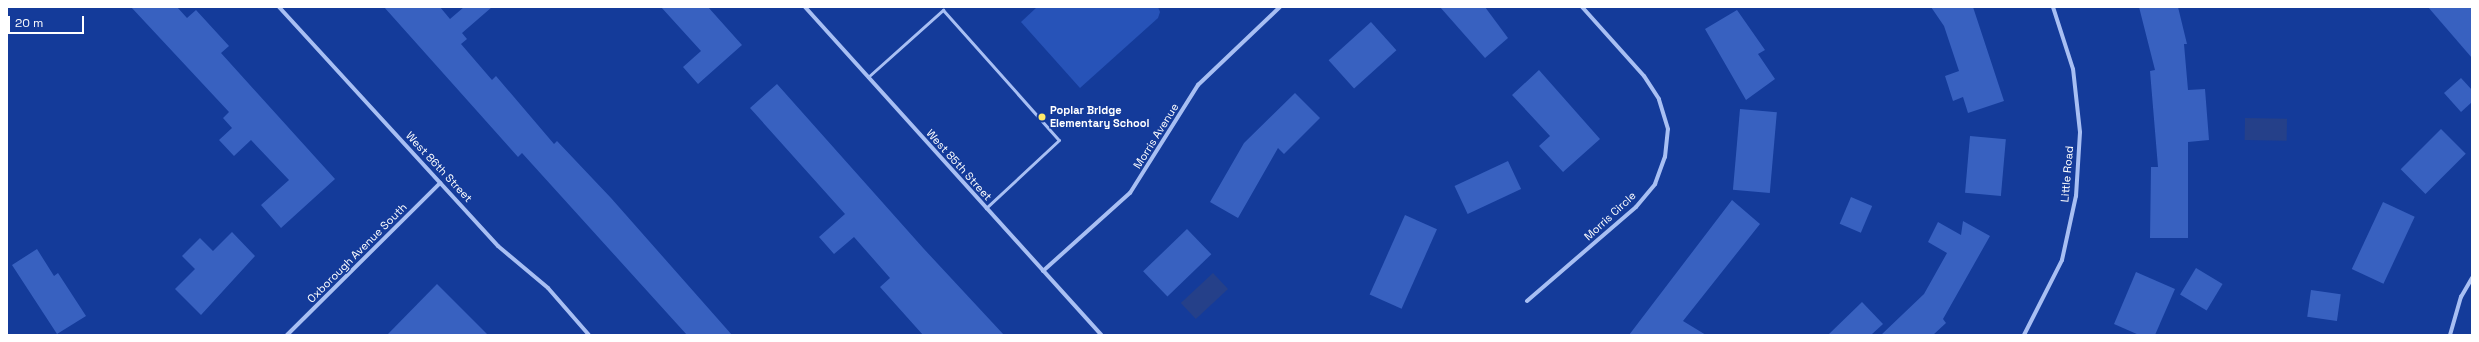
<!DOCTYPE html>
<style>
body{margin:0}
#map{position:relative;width:2479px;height:342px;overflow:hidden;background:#143b9a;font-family:"Space Grotesk",sans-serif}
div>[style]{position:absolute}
.green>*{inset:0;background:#2753b8}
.water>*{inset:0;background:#254089;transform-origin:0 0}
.building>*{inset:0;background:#3861c0;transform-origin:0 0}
.lane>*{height:3px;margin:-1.5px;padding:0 1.5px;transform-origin:1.5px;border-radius:1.5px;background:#a8bff3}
.street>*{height:4px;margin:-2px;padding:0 2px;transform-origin:2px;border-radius:2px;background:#a8bff3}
.dots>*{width:11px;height:11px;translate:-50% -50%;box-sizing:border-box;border:2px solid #143b9a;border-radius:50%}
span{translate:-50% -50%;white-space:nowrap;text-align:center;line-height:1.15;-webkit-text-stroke:3px #143b9a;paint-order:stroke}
.poi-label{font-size:11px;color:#fff;font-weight:700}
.left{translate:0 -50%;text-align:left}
.street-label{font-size:11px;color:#fff}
.frame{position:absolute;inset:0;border:8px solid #fff;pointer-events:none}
.scale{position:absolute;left:8px;top:16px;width:76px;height:18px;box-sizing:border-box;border:2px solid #fff;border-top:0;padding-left:5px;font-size:12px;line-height:14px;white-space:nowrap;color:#fff;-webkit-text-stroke:3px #143b9a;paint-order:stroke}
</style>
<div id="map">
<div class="green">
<i style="clip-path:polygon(1037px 7px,1158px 7px,1160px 12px,1158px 18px,1080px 88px,1021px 22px)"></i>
</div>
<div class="water">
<i style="left:2245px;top:118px;width:42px;height:22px;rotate:1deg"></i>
<i style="left:1213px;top:273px;width:22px;height:44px;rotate:47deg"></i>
</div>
<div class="building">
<i style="clip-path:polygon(131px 7px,177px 7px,187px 18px,196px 10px,229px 46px,221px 53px,335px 179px,281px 228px,261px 205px,289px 180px,251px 140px,234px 156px,219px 140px,232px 128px,223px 118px,229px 112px)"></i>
<i style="clip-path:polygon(384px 7px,440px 7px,450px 19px,464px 7px,492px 7px,462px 33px,467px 39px,461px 44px,492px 80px,496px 76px,554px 144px,557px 141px,611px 198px,732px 335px,687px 335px,522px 153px,518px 157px)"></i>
<i style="clip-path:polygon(661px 7px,708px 7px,742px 45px,698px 84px,683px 67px,701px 51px)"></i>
<i style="clip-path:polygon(1440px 7px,1485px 7px,1508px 38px,1485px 58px)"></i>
<i style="clip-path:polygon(1931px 7px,1973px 7px,2004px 101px,1968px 113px,1963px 97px,1953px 101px,1945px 76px,1959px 71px,1944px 26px)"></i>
<i style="clip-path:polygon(2139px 7px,2178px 7px,2187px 44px,2184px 44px,2188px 90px,2205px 89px,2209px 140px,2188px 142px,2188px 238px,2150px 238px,2151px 167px,2158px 167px,2150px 71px,2155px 70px)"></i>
<i style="clip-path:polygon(2428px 7px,2472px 7px,2472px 58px)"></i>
<i style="clip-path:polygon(1737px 10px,1765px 50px,1758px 54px,1775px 79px,1746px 100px,1705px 29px)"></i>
<i style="left:1371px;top:22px;width:38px;height:57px;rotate:48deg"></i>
<i style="clip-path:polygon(1539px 70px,1600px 139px,1563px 172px,1539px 146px,1550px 136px,1512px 95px)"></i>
<i style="clip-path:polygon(2461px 78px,2472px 90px,2472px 102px,2461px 112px,2444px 93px)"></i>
<i style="clip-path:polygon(777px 84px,924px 249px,1004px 335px,923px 335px,880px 287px,890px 278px,854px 237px,834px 254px,819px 237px,845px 214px,750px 108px)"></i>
<i style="clip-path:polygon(1295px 93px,1320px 118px,1284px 154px,1278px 148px,1238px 218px,1210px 202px,1244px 143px)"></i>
<i style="left:1740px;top:109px;width:37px;height:81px;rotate:5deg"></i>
<i style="left:2441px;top:129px;width:35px;height:57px;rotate:45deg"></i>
<i style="left:1970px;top:136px;width:36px;height:57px;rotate:5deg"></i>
<i style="left:1508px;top:161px;width:31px;height:59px;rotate:65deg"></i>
<i style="left:1851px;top:197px;width:23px;height:29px;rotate:23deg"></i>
<i style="clip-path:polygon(1732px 200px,1760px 224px,1683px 321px,1706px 335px,1629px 335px)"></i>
<i style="left:2383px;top:202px;width:35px;height:74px;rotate:25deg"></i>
<i style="left:1405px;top:215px;width:35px;height:87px;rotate:24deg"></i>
<i style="clip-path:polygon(1963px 221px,1990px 236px,1943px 319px,1946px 323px,1933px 335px,1881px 335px,1924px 294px,1947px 253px,1928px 242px,1938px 222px,1961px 235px)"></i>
<i style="left:1187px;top:229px;width:35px;height:61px;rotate:46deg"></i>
<i style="clip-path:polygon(232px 232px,255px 256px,201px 315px,175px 289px,195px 269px,182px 256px,200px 238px,213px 251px)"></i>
<i style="clip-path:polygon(37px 249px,54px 276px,58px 273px,86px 316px,57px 334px,12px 265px)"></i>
<i style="left:2196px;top:268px;width:31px;height:31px;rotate:31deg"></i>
<i style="clip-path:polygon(2136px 272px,2175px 289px,2155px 335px,2139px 335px,2114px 324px)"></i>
<i style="clip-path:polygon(437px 284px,488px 335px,387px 335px)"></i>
<i style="left:2311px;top:290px;width:30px;height:27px;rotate:8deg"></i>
<i style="clip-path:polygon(1862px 302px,1883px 324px,1871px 335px,1828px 335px)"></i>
</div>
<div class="lane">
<i style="left:868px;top:77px;width:101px;rotate:-41.8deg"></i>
<i style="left:943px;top:10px;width:174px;rotate:48.3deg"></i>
<i style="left:1059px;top:140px;width:100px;rotate:137deg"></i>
</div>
<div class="street">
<i style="left:279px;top:7px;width:324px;rotate:47.5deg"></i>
<i style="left:498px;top:246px;width:65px;rotate:40deg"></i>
<i style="left:548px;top:288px;width:62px;rotate:48.9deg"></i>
<i style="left:805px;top:7px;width:442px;rotate:47.9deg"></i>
<i style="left:1043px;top:271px;width:117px;rotate:-41.9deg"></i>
<i style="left:1130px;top:193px;width:128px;rotate:-57.8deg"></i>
<i style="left:1198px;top:85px;width:113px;rotate:-43.6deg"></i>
<i style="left:1527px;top:301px;width:144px;rotate:-40.8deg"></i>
<i style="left:1636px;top:207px;width:30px;rotate:-50deg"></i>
<i style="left:1655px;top:184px;width:29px;rotate:-70deg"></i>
<i style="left:1665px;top:157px;width:28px;rotate:-84deg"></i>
<i style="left:1668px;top:129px;width:31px;rotate:-107deg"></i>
<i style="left:1659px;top:99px;width:27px;rotate:-123deg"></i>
<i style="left:1644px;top:76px;width:93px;rotate:-131.9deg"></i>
<i style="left:287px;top:335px;width:216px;rotate:-44.8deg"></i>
<i style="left:2024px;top:335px;width:84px;rotate:-63.1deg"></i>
<i style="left:2062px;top:260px;width:66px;rotate:-77.7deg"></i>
<i style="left:2076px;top:196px;width:64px;rotate:-86.4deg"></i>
<i style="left:2080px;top:132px;width:63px;rotate:-96.3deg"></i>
<i style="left:2073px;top:69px;width:65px;rotate:-107.9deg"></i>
<i style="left:2450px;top:335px;width:40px;rotate:-74deg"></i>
<i style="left:2461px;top:297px;width:22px;rotate:-60deg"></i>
</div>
<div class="dots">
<i style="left:1042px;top:117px;background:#ffea6a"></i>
</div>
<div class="poi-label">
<span class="left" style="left:1050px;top:117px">Poplar Bridge<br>Elementary School</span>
</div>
<div class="street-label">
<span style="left:1156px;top:136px;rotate:-58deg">Morris Avenue</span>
<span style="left:959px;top:165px;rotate:48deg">West 85th Street</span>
<span style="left:439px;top:167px;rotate:47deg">West 86th Street</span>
<span style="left:2067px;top:174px;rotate:-85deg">Little Road</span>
<span style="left:1610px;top:216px;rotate:-43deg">Morris Circle</span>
<span style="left:357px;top:253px;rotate:-45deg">Oxborough Avenue South</span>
</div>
<div class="frame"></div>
<div class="scale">20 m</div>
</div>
